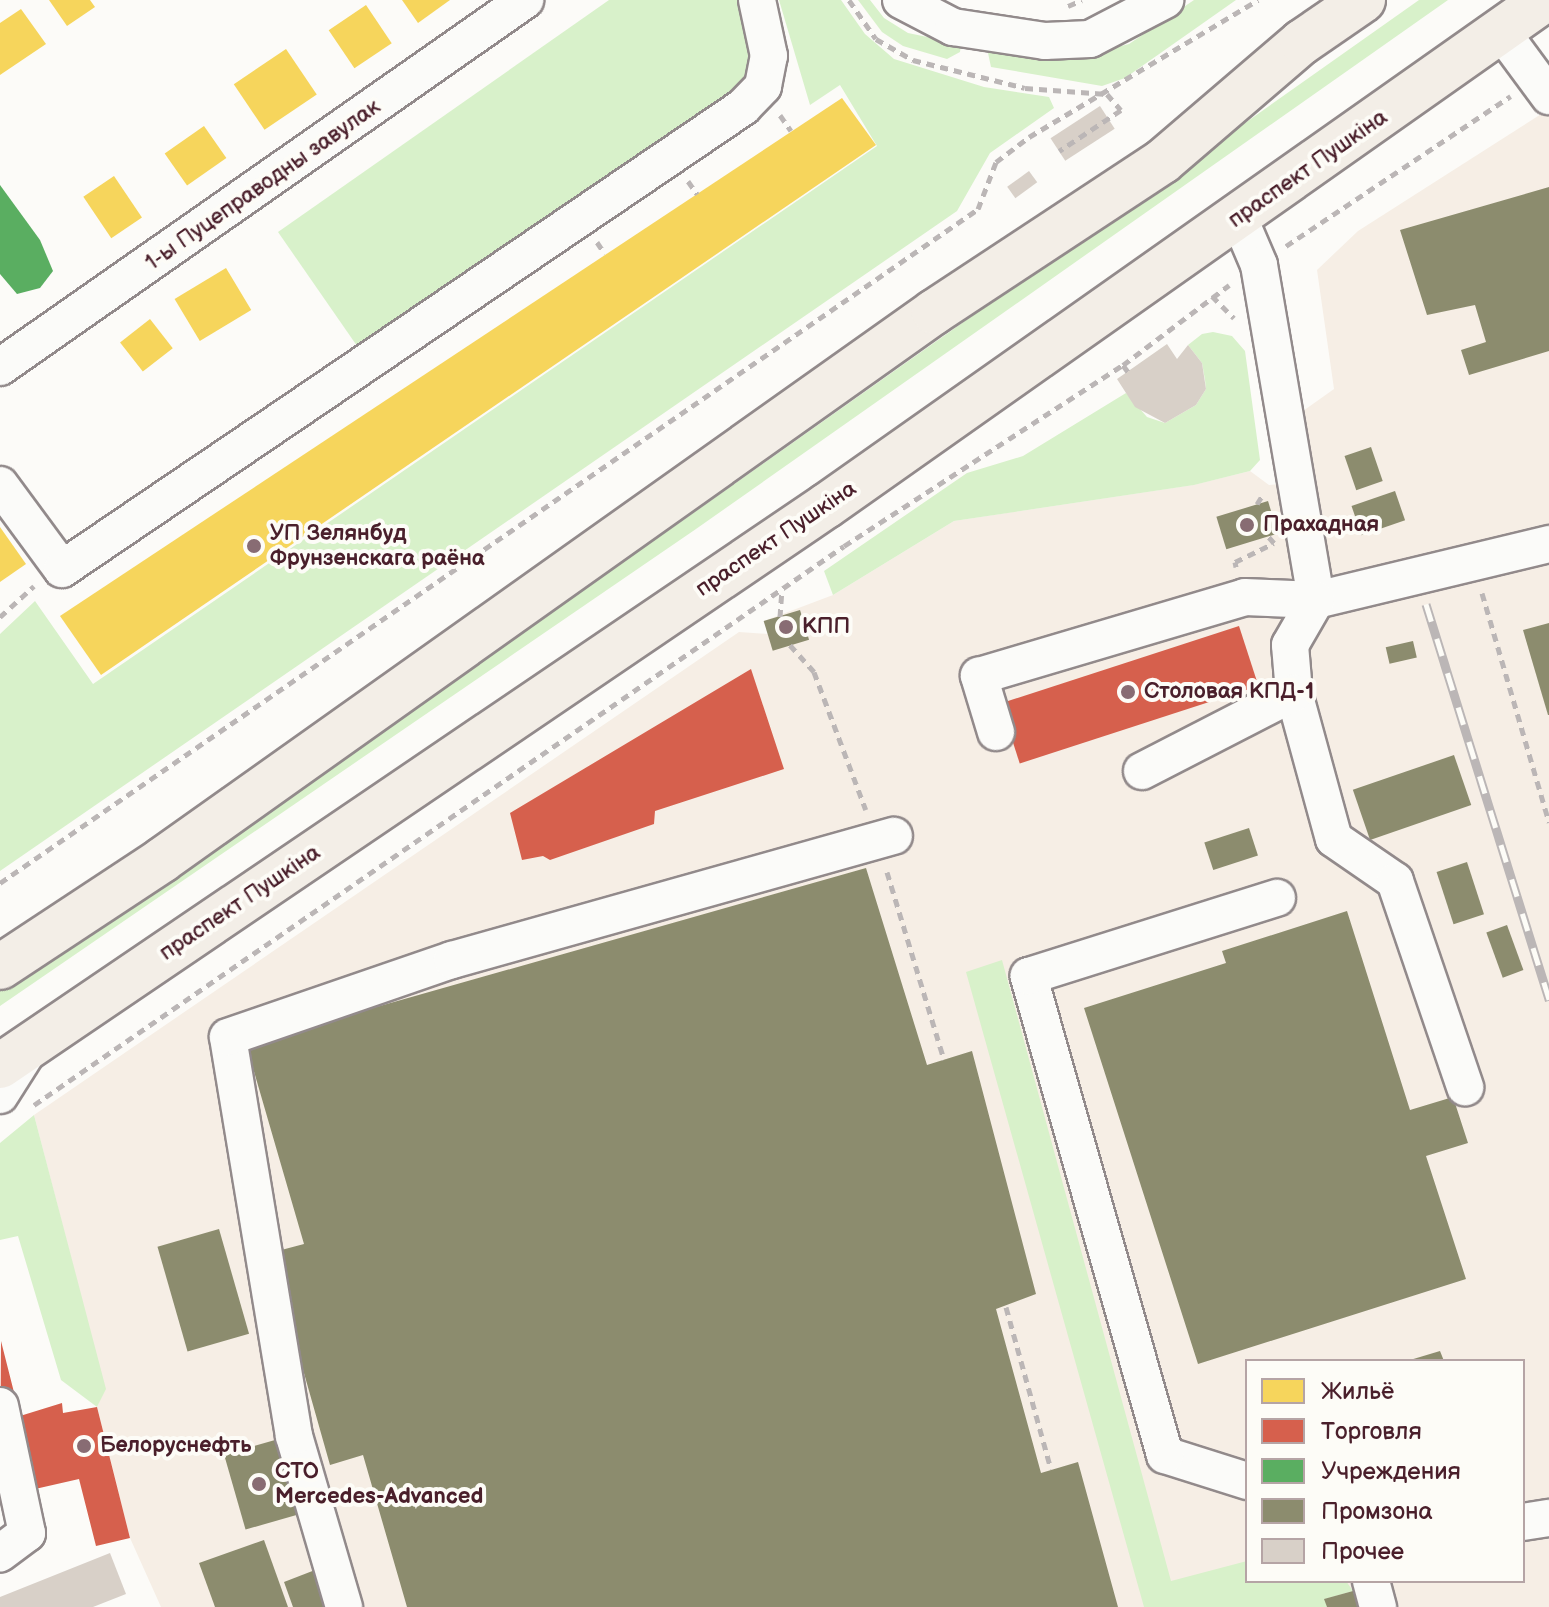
<!DOCTYPE html>
<meta charset="utf-8">
<style>
body{margin:0}
#map{position:relative;width:1549px;height:1607px;overflow:hidden;background:#fcfbf8;font-family:"Balsamiq Sans",sans-serif}
div>[style]{position:absolute}
.built>*{inset:0;background:#f6eee5}
.green>*{inset:0;background:#d8f1ca}
.homes>*{inset:0;background:#f6d55c;transform-origin:0 0}
.shops>*{inset:0;background:#d6604d;transform-origin:0 0}
.public>*{inset:0;background:#5aae61}
.industry>*{inset:0;background:#8c8c6e;transform-origin:0 0}
.building>*{inset:0;background:#d8d0c8;transform-origin:0 0}
.path>*{height:5px;margin-top:-2.5px;transform-origin:0;background:repeating-linear-gradient(90deg,#bbb6b6 0 8px,transparent 0 14px)}
.roads{filter:drop-shadow(2px 0 #928a8b) drop-shadow(-2px 0 #928a8b) drop-shadow(0 2px #928a8b) drop-shadow(0 -2px #928a8b)}
.minor>*{height:36px;margin:-18px;padding:0 18px;transform-origin:18px;border-radius:18px;background:#fbfbf9}
.major>*{height:44px;margin:-22px;padding:0 22px;transform-origin:22px;border-radius:22px;background:#f3eee7}
.rail>*{height:9px;margin-top:-4.5px;transform-origin:0;background:repeating-linear-gradient(90deg,#fdfcf7 0 18px,#bbb6b6 0 36px);box-sizing:border-box;border-block:2px solid #bbb6b6}
.dots>*{width:22px;height:22px;translate:-50% -50%;box-sizing:border-box;border:4px solid #fdfcf7;border-radius:50%}
span{translate:-50% -50%;white-space:nowrap;text-align:center;line-height:1.15;-webkit-text-stroke:8px #fdfcf7;paint-order:stroke}
.street-label{font-size:22px;color:#4a1f2b}
.poi-label{font-size:22px;color:#4a1f2b;font-weight:700}
.left{translate:0 -50%;text-align:left}
.legend{position:absolute;left:1245px;top:1359px;width:280px;height:224px;box-sizing:border-box;background:#fdfcf7;border:2px solid #b5a4a5;margin:0;padding:10px 14px;list-style:none;font-size:24px;color:#4a1f2b}
.legend li{display:flex;align-items:center;gap:16px;height:40px}
.legend b{width:40px;border:2px solid #b5a4a5}
</style>
<div id="map">
<div class="built">
<i style="clip-path:polygon(evenodd,1549px 109px,1549px 1607px,161px 1607px,130px 1538px,97px 1407px,105px 1389px,34px 1115px,739px 632px,768px 634px,764px 621px,833px 595px,954px 521px,1193px 485px,1250px 471px,1269px 485px,1312px 480px,1303px 411px,1334px 389px,1317px 270px,1358px 231px,1549px 109px,1247px 1361px,1523px 1361px,1523px 1581px,1247px 1581px,1247px 1361px)"></i>
</div>
<div class="green">
<i style="clip-path:polygon(609px 0,745px 0,752px 82px,364px 356px,278px 232px)"></i>
<i style="clip-path:polygon(779px 0,841px 0,865px 34px,894px 59px,984px 87px,1049px 97px,1054px 108px,990px 153px,957px 211px,0 871px,0 634px,35px 601px,93px 684px,877px 146px,840px 85px,810px 105px)"></i>
<i style="clip-path:polygon(858px 0,870px 0,884px 18px,908px 33px,961px 44px,960px 52px,947px 59px,903px 46px,882px 32px)"></i>
<i style="clip-path:polygon(1194px 0,1236px 0,1125px 78px,1102px 86px,991px 67px,988px 53px,996px 50px,1097px 52px,1129px 44px)"></i>
<i style="clip-path:polygon(1419px 0,1448px 0,696px 529px,0 1006px,0 988px,682px 521px)"></i>
<i style="clip-path:polygon(1213px 332px,1232px 336px,1245px 351px,1260px 460px,1250px 471px,1194px 485px,954px 521px,833px 595px,824px 571px,967px 473px,1023px 456px,1126px 393px,1147px 417px,1165px 423px,1196px 405px,1206px 389px,1205px 380px,1202px 363px,1188px 345px,1202px 334px)"></i>
<i style="clip-path:polygon(1002px 960px,1171px 1581px,1247px 1561px,1247px 1581px,1346px 1581px,1353px 1591px,1325px 1599px,1327px 1607px,1144px 1607px,966px 972px)"></i>
<i style="clip-path:polygon(34px 1115px,106px 1389px,97px 1407px,61px 1380px,18px 1236px,0 1240px,0 1143px)"></i>
</div>
<div class="homes">
<i style="clip-path:polygon(49px 0,90px 0,95px 7px,67px 26px)"></i>
<i style="clip-path:polygon(402px 0,450px 0,418px 23px)"></i>
<i style="left:366px;top:5px;width:46px;height:45px;rotate:56deg"></i>
<i style="clip-path:polygon(21px 9px,46px 44px,0 75px,0 23px)"></i>
<i style="left:286px;top:49px;width:55px;height:63px;rotate:56deg"></i>
<i style="clip-path:polygon(842px 98px,876px 145px,101px 675px,60px 616px)"></i>
<i style="left:204px;top:126px;width:39px;height:48px;rotate:55deg"></i>
<i style="left:114px;top:176px;width:50px;height:37px;rotate:56deg"></i>
<i style="left:226px;top:268px;width:49px;height:60px;rotate:59deg"></i>
<i style="left:150px;top:319px;width:37px;height:38px;rotate:52deg"></i>
<i style="clip-path:polygon(0 527px,26px 564px,0 582px)"></i>
</div>
<div class="shops">
<i style="left:1239px;top:626px;width:63px;height:251px;rotate:72deg"></i>
<i style="clip-path:polygon(751px 669px,784px 769px,655px 811px,654px 824px,550px 860px,543px 856px,522px 860px,510px 813px)"></i>
<i style="clip-path:polygon(1px 1341px,20px 1416px,62px 1403px,63px 1413px,97px 1407px,130px 1538px,96px 1546px,79px 1479px,0 1497px)"></i>
</div>
<div class="public">
<i style="clip-path:polygon(0 185px,40px 240px,53px 271px,40px 288px,17px 294px,0 274px)"></i>
</div>
<div class="industry">
<i style="clip-path:polygon(1549px 187px,1549px 351px,1469px 375px,1461px 350px,1486px 342px,1475px 305px,1427px 315px,1400px 230px)"></i>
<i style="left:1371px;top:447px;width:36px;height:28px;rotate:71deg"></i>
<i style="left:1395px;top:491px;width:31px;height:46px;rotate:71deg"></i>
<i style="left:1268px;top:501px;width:34px;height:54px;rotate:73deg"></i>
<i style="left:800px;top:610px;width:31px;height:38px;rotate:73deg"></i>
<i style="clip-path:polygon(1549px 623px,1549px 715px,1548px 715px,1523px 630px)"></i>
<i style="left:1413px;top:641px;width:17px;height:28px;rotate:77deg"></i>
<i style="left:1454px;top:755px;width:53px;height:107px;rotate:71deg"></i>
<i style="left:1249px;top:828px;width:29px;height:47px;rotate:72deg"></i>
<i style="left:1467px;top:862px;width:55px;height:32px;rotate:72deg"></i>
<i style="clip-path:polygon(866px 868px,927px 1065px,972px 1051px,1036px 1294px,996px 1309px,1041px 1473px,1078px 1462px,1118px 1607px,407px 1607px,363px 1455px,330px 1465px,270px 1253px,304px 1244px,246px 1044px)"></i>
<i style="clip-path:polygon(1347px 911px,1410px 1110px,1453px 1097px,1468px 1143px,1426px 1156px,1466px 1279px,1198px 1364px,1084px 1008px,1226px 963px,1222px 951px)"></i>
<i style="left:1507px;top:925px;width:48px;height:22px;rotate:70deg"></i>
<i style="left:219px;top:1229px;width:109px;height:64px;rotate:74deg"></i>
<i style="clip-path:polygon(1440px 1351px,1444px 1361px,1410px 1361px,1410px 1360px)"></i>
<i style="left:275px;top:1440px;width:78px;height:53px;rotate:74deg"></i>
<i style="clip-path:polygon(264px 1540px,288px 1607px,215px 1607px,199px 1563px)"></i>
<i style="clip-path:polygon(315px 1570px,329px 1607px,293px 1607px,284px 1582px)"></i>
<i style="clip-path:polygon(1353px 1591px,1358px 1607px,1327px 1607px,1324px 1599px)"></i>
</div>
<div class="building">
<i style="left:1100px;top:106px;width:27px;height:59px;rotate:57deg"></i>
<i style="left:1029px;top:171px;width:14px;height:27px;rotate:54deg"></i>
<i style="clip-path:polygon(1167px 344px,1177px 359px,1188px 345px,1202px 363px,1206px 389px,1196px 405px,1165px 423px,1135px 407px,1117px 379px)"></i>
<i style="clip-path:polygon(110px 1553px,126px 1594px,93px 1607px,0 1607px,0 1597px)"></i>
</div>
<div class="path">
<i style="left:849px;top:0;width:47px;rotate:55.3deg"></i>
<i style="left:876px;top:39px;width:43px;rotate:29.6deg"></i>
<i style="left:913px;top:60px;width:115px;rotate:14deg"></i>
<i style="left:1025px;top:88px;width:82px;rotate:4.2deg"></i>
<i style="left:1107px;top:94px;width:21px;rotate:49deg"></i>
<i style="left:1121px;top:110px;width:74px;rotate:146.5deg"></i>
<i style="left:1068px;top:6px;width:15px;rotate:-23deg"></i>
<i style="left:780px;top:115px;width:19px;rotate:55deg"></i>
<i style="left:688px;top:181px;width:16px;rotate:55deg"></i>
<i style="left:597px;top:242px;width:14px;rotate:56deg"></i>
<i style="left:1286px;top:246px;width:270px;rotate:-33.7deg"></i>
<i style="left:1212px;top:296px;width:31px;rotate:45deg"></i>
<i style="left:1123px;top:365px;width:9px;rotate:54deg"></i>
<i style="left:1257px;top:504px;width:13px;rotate:-58deg"></i>
<i style="left:1236px;top:567px;width:5px;rotate:-101deg"></i>
<i style="left:1235px;top:562px;width:43px;rotate:-26deg"></i>
<i style="left:1274px;top:543px;width:9px;rotate:-131deg"></i>
<i style="left:1482px;top:593px;width:239px;rotate:73.7deg"></i>
<i style="left:0;top:617px;width:46px;rotate:-42.4deg"></i>
<i style="left:780px;top:617px;width:27px;rotate:-86deg"></i>
<i style="left:790px;top:645px;width:36px;rotate:48deg"></i>
<i style="left:814px;top:672px;width:147px;rotate:69.4deg"></i>
<i style="left:887px;top:872px;width:196px;rotate:73.1deg"></i>
<i style="left:0;top:883px;width:1188px;rotate:-34.57deg"></i>
<i style="left:978px;top:209px;width:50px;rotate:-69deg"></i>
<i style="left:996px;top:162px;width:41px;rotate:-37.1deg"></i>
<i style="left:1029px;top:137px;width:267px;rotate:-30.9deg"></i>
<i style="left:34px;top:1105px;width:984px;rotate:-34.61deg"></i>
<i style="left:844px;top:546px;width:333px;rotate:-33deg"></i>
<i style="left:1123px;top:365px;width:133px;rotate:-37deg"></i>
<i style="left:1006px;top:1307px;width:168px;rotate:74.5deg"></i>
</div>
<div class="roads">
<div class="minor">
<i style="left:901px;top:0;width:59px;rotate:27.4deg"></i>
<i style="left:953px;top:27px;width:93px;rotate:8.7deg"></i>
<i style="left:1045px;top:41px;width:45px;rotate:-2.5deg"></i>
<i style="left:1090px;top:39px;width:85px;rotate:-27.5deg"></i>
<i style="left:1501px;top:31px;width:81px;rotate:53.6deg"></i>
<i style="left:1239px;top:218px;width:51px;rotate:66.9deg"></i>
<i style="left:1259px;top:265px;width:340px;rotate:80.3deg"></i>
<i style="left:1316px;top:600px;width:240px;rotate:-13.5deg"></i>
<i style="left:0;top:367px;width:641px;rotate:-34.96deg"></i>
<i style="left:0;top:485px;width:104px;rotate:53.6deg"></i>
<i style="left:62px;top:569px;width:823px;rotate:-34.15deg"></i>
<i style="left:743px;top:107px;width:29px;rotate:-46deg"></i>
<i style="left:763px;top:86px;width:31px;rotate:-79deg"></i>
<i style="left:769px;top:56px;width:57px;rotate:-102.1deg"></i>
<i style="left:996px;top:732px;width:59px;rotate:-106.9deg"></i>
<i style="left:979px;top:676px;width:277px;rotate:-16.5deg"></i>
<i style="left:1245px;top:597px;width:71px;rotate:2.4deg"></i>
<i style="left:1316px;top:600px;width:52px;rotate:120deg"></i>
<i style="left:1290px;top:645px;width:48px;rotate:85.2deg"></i>
<i style="left:1294px;top:693px;width:151px;rotate:74.7deg"></i>
<i style="left:1334px;top:839px;width:74px;rotate:34.5deg"></i>
<i style="left:1395px;top:881px;width:218px;rotate:71.2deg"></i>
<i style="left:1142px;top:771px;width:171px;rotate:-27.2deg"></i>
<i style="left:0;top:1095px;width:58px;rotate:-57.7deg"></i>
<i style="left:0;top:1406px;width:130px;rotate:78deg"></i>
<i style="left:27px;top:1533px;width:34px;rotate:143deg"></i>
<i style="left:1247px;top:1481px;width:86px;rotate:-162.4deg"></i>
<i style="left:1165px;top:1455px;width:498px;rotate:-105.9deg"></i>
<i style="left:1029px;top:976px;width:260px;rotate:-17.5deg"></i>
<i style="left:1523px;top:1522px;width:26px;rotate:-9deg"></i>
<i style="left:1371px;top:1581px;width:27px;rotate:75deg"></i>
<i style="left:344px;top:1607px;width:178px;rotate:-106.3deg"></i>
<i style="left:294px;top:1436px;width:404px;rotate:-99.4deg"></i>
<i style="left:228px;top:1037px;width:237px;rotate:-19deg"></i>
<i style="left:452px;top:960px;width:459px;rotate:-15.7deg"></i>
</div>
<div class="major">
<i style="left:0;top:967px;width:194px;rotate:-33.4deg"></i>
<i style="left:162px;top:860px;width:947px;rotate:-35.37deg"></i>
<i style="left:934px;top:312px;width:274px;rotate:-33.4deg"></i>
<i style="left:1163px;top:161px;width:183px;rotate:-40.6deg"></i>
<i style="left:1302px;top:42px;width:74px;rotate:-34.5deg"></i>
<i style="left:0;top:1066px;width:998px;rotate:-34.14deg"></i>
<i style="left:826px;top:506px;width:878px;rotate:-35.17deg"></i>
</div>
</div>
<div class="rail">
<i style="left:1426px;top:604px;width:415px;rotate:72.7deg"></i>
</div>
<div class="dots">
<i style="left:1247px;top:525px;background:#886c73"></i>
<i style="left:254px;top:546px;background:#886c73"></i>
<i style="left:786px;top:627px;background:#886c73"></i>
<i style="left:1128px;top:692px;background:#886c73"></i>
<i style="left:84px;top:1446px;background:#886c73"></i>
<i style="left:259px;top:1484px;background:#886c73"></i>
</div>
<div class="street-label">
<span style="left:1308px;top:169px;rotate:-35deg">праспект Пушкіна</span>
<span style="left:263px;top:185px;rotate:-35deg">1-ы Пуцеправодны завулак</span>
<span style="left:776px;top:539px;rotate:-34deg">праспект Пушкіна</span>
<span style="left:240px;top:903px;rotate:-34deg">праспект Пушкіна</span>
</div>
<div class="poi-label">
<span class="left" style="left:1263px;top:525px">Прахадная</span>
<span class="left" style="left:270px;top:546px">УП Зелянбуд<br>Фрунзенскага раёна</span>
<span class="left" style="left:802px;top:627px">КПП</span>
<span class="left" style="left:1144px;top:692px">Столовая КПД-1</span>
<span class="left" style="left:100px;top:1446px">Белоруснефть</span>
<span class="left" style="left:275px;top:1484px">СТО<br>Mercedes-Advanced</span>
</div>
<ul class="legend">
<li><b style="height:22px;background:#f6d55c"></b>Жильё</li>
<li><b style="height:22px;background:#d6604d"></b>Торговля</li>
<li><b style="height:22px;background:#5aae61"></b>Учреждения</li>
<li><b style="height:22px;background:#8c8c6e"></b>Промзона</li>
<li><b style="height:22px;background:#d8d0c8"></b>Прочее</li>
</ul>
</div>
